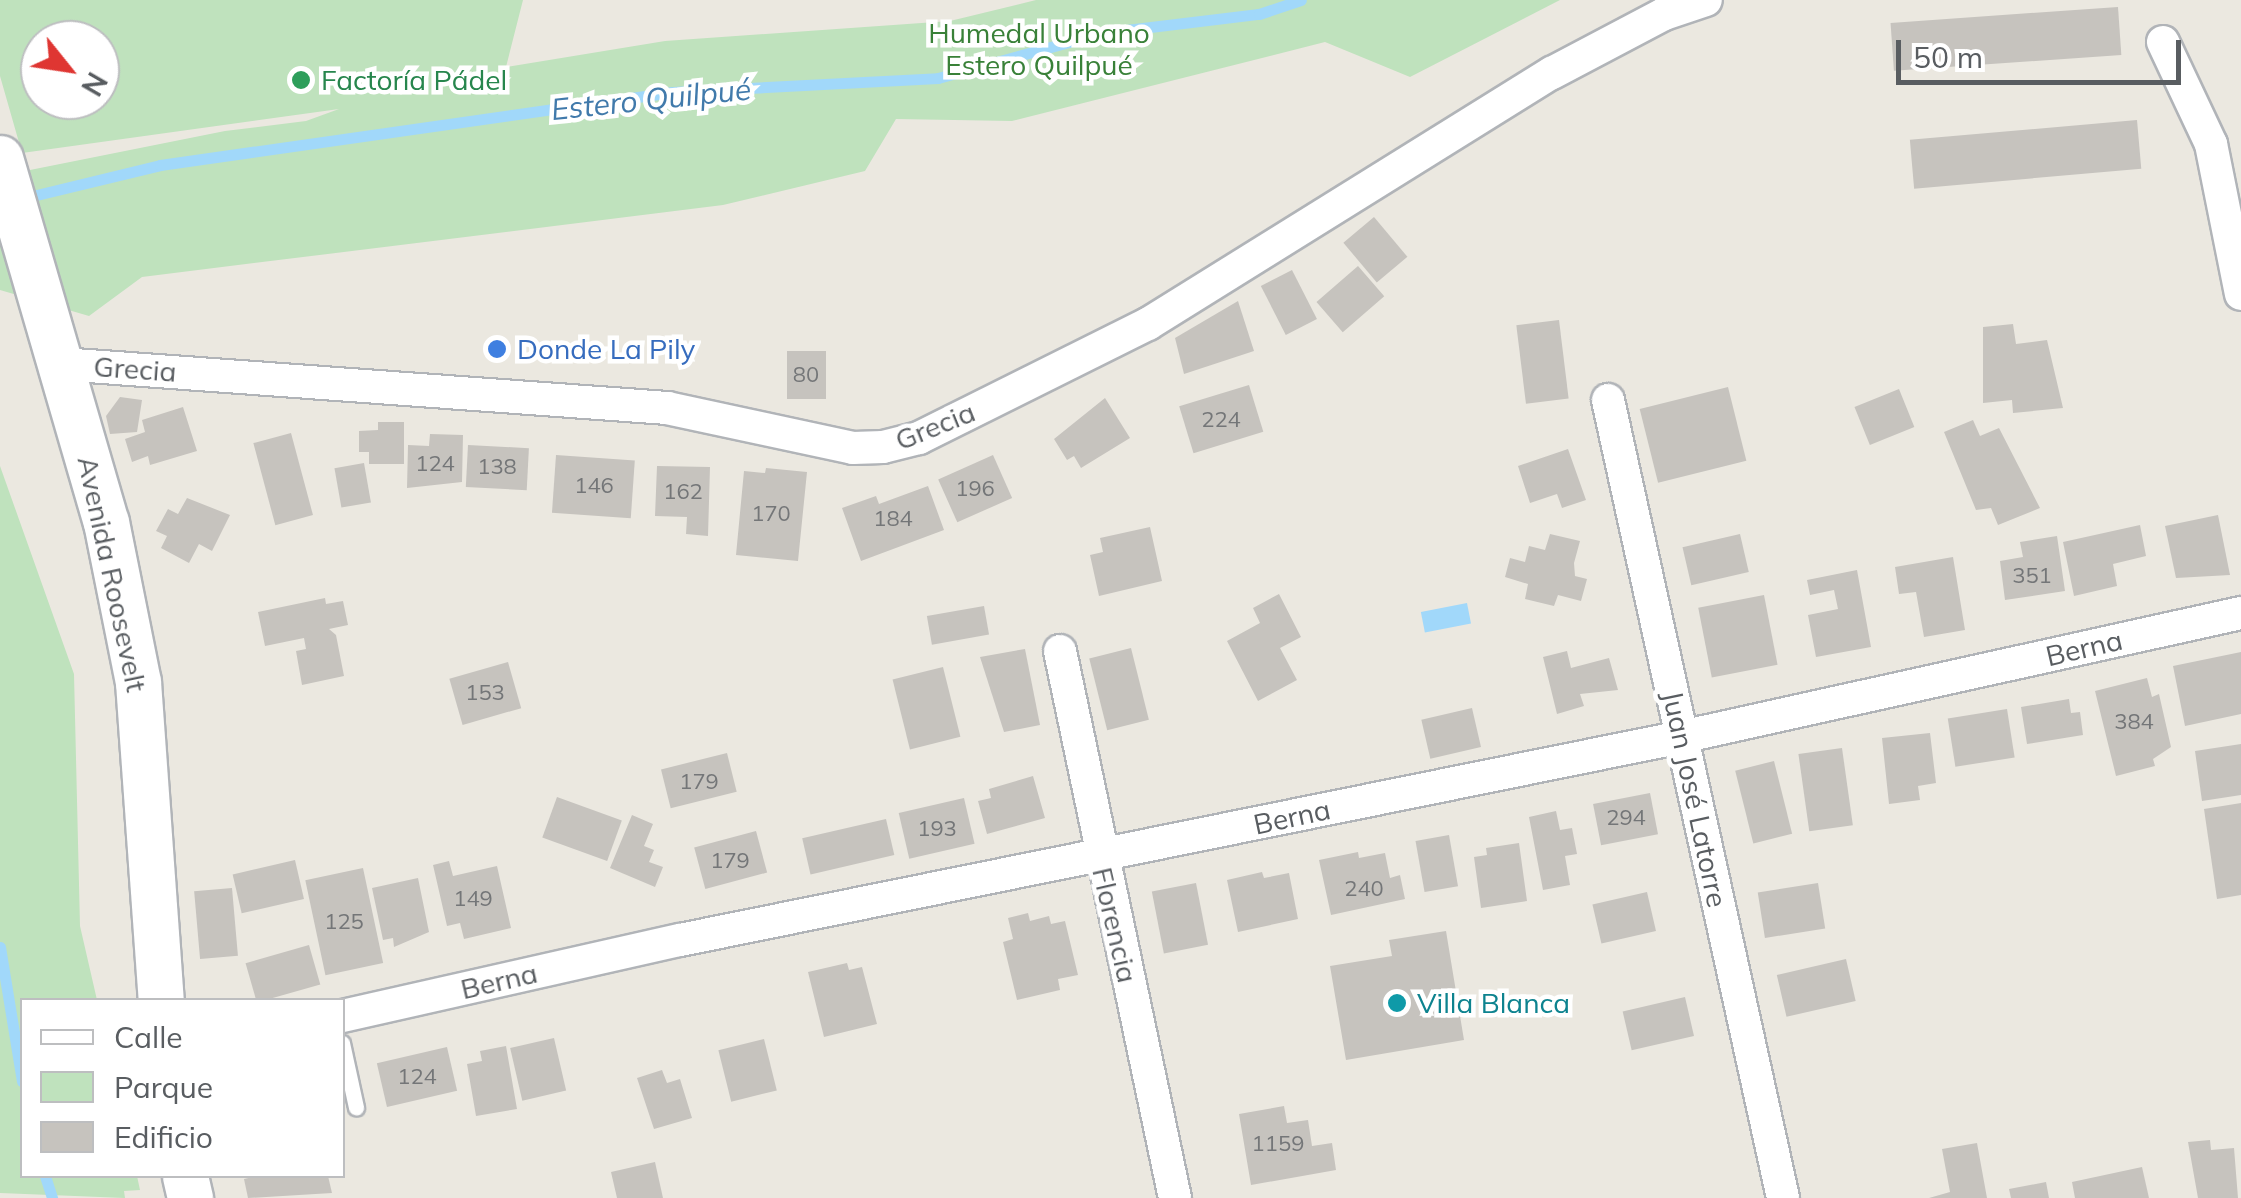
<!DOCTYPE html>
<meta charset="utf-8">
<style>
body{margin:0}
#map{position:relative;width:2241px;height:1198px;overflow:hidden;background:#ebe8e0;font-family:Mulish,sans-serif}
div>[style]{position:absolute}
.green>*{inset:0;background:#bfe2bd}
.water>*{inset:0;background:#a1d8fa;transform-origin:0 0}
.stream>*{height:11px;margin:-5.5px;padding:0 5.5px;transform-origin:5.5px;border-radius:5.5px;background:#a1d8fa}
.building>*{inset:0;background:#c6c3be;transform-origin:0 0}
.roads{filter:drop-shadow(2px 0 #b1b4b8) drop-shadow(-2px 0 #b1b4b8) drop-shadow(0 2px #b1b4b8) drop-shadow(0 -2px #b1b4b8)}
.lane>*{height:15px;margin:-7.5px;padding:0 7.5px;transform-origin:7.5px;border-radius:7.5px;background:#fff}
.street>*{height:32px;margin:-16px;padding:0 16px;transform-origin:16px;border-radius:16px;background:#fff}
.secondary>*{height:45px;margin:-22.5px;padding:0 22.5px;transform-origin:22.5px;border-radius:22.5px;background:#fff}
.dots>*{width:28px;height:28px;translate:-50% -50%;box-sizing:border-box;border:5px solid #fff;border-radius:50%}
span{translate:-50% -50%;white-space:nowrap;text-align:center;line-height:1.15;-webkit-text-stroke:9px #fff;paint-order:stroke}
.number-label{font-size:22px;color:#747678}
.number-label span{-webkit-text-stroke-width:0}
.park-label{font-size:28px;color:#398138}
.leisure-label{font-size:28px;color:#27864d}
.left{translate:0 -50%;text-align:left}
.shop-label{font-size:28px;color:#366cbe}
.street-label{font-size:28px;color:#595d61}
.culture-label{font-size:28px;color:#0d838f}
.water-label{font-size:30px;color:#417aab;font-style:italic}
.legend{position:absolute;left:20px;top:998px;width:325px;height:180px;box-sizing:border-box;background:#fff;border:2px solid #bdbec0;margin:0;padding:12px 18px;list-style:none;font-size:30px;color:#595d61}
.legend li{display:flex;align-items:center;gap:20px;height:50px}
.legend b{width:50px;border:2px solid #bdbec0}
.north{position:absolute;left:20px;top:20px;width:100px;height:100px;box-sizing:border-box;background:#fff;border:2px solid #bdbec0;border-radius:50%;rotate:120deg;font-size:28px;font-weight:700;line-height:40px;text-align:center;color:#595d61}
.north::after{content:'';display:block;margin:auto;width:35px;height:45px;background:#df3632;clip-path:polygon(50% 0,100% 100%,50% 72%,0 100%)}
.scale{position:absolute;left:1896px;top:40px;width:285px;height:45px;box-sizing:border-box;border:5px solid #595d61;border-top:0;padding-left:12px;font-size:30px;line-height:35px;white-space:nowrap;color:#595d61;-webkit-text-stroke:8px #fff;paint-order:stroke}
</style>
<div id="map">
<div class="green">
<i style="clip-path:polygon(evenodd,0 0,523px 0,506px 67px,665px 41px,950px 21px,1036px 0,1560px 0,1410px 77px,1325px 42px,1012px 121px,896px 119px,865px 171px,723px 205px,142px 277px,89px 316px,0 290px,0 176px,225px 131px,306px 121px,339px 109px,22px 153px,0 76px,0 0,40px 40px,100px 40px,100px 100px,40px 100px,40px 40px)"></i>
<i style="clip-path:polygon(0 466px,74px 674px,80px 926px,97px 1000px,22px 1000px,22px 1176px,137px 1176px,140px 1190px,124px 1191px,125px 1198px,0 1193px)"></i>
</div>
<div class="water">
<i style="left:1467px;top:603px;width:21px;height:47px;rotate:79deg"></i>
</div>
<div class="stream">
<i style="left:24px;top:198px;width:140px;rotate:-13.6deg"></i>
<i style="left:160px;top:165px;width:518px;rotate:-8.1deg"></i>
<i style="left:673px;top:92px;width:265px;rotate:-3deg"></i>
<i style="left:938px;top:78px;width:169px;rotate:-15.4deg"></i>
<i style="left:1101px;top:33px;width:159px;rotate:-6.9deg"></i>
<i style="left:1259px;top:14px;width:44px;rotate:-18.4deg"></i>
<i style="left:0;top:947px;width:136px;rotate:80.7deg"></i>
<i style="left:45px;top:1176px;width:23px;rotate:72deg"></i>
</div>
<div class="building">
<i style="left:2118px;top:7px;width:48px;height:228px;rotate:86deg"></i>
<i style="left:2137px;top:120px;width:49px;height:228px;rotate:85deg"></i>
<i style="left:1374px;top:217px;width:52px;height:40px;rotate:50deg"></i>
<i style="left:1358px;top:266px;width:40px;height:55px;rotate:49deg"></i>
<i style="left:1292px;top:270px;width:55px;height:35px;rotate:63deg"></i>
<i style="clip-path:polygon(1238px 301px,1254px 351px,1184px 374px,1175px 338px)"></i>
<i style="left:1559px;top:320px;width:79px;height:43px;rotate:83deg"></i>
<i style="clip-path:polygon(2013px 324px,2016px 344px,2047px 340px,2063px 408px,2013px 413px,2012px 400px,1983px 403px,1983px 327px)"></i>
<i style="left:787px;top:351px;width:39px;height:48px"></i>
<i style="left:1249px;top:385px;width:49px;height:73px;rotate:73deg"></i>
<i style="left:1728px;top:387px;width:76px;height:91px;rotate:76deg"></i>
<i style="left:1899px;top:389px;width:41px;height:48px;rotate:68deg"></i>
<i style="clip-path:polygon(120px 397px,142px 400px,137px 432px,110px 434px,106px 416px)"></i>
<i style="clip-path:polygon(1105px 398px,1130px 438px,1081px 468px,1074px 456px,1067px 460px,1054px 439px)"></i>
<i style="clip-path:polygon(183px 407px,197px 451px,150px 465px,148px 456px,132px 462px,125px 439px,145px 432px,142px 420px)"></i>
<i style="clip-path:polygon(1973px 420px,1980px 436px,1999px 428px,2040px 508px,1998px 525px,1991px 508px,1976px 510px,1944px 432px)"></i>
<i style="clip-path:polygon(378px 422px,404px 422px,404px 464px,369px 464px,369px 452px,359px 452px,359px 431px,378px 430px)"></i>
<i style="left:291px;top:433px;width:85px;height:39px;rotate:75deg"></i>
<i style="clip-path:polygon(430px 434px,463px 435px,462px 482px,407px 488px,408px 445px,429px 446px)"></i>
<i style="left:468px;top:445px;width:61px;height:42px;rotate:3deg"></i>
<i style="clip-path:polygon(1568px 449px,1586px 500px,1562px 508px,1557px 494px,1530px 503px,1518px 466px)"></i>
<i style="left:556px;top:455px;width:79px;height:58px;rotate:4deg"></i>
<i style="left:993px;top:455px;width:47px;height:60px;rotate:66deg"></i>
<i style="left:364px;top:463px;width:40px;height:30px;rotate:80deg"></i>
<i style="clip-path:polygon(657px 466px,710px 467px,708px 536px,686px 534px,687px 517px,655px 516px)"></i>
<i style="clip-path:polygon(766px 468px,807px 472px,798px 561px,736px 555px,744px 471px,765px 473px)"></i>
<i style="clip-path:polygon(928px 486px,944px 530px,861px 561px,842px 508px,876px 496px,879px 504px)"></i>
<i style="clip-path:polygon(187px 498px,230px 515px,212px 551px,199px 544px,189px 563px,161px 548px,167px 536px,156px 531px,168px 509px,178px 514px)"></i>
<i style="clip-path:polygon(2218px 515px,2230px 575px,2176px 578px,2165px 526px)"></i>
<i style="clip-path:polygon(2140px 525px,2146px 556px,2113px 564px,2117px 586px,2074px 596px,2063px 542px)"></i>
<i style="clip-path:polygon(1150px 527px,1162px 581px,1099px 596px,1090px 555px,1103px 552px,1100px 538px)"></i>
<i style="clip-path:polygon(1550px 534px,1580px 541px,1574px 563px,1575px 576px,1587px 579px,1581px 601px,1558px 595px,1554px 606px,1525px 599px,1528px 584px,1505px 577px,1510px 558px,1525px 562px,1529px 546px,1545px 550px)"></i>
<i style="left:1740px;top:534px;width:39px;height:59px;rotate:77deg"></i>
<i style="clip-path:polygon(2057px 536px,2065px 591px,2005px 600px,2000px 561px,2023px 557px,2020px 542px)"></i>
<i style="clip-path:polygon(1953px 557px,1965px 630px,1924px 637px,1916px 592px,1899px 594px,1895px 567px)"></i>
<i style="clip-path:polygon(1857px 570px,1871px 647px,1816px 657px,1808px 615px,1838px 609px,1834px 590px,1810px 595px,1807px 580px)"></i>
<i style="clip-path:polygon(1279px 594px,1301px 637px,1280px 648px,1297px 680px,1258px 701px,1227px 641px,1260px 623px,1253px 608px)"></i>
<i style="left:1764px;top:595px;width:71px;height:67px;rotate:79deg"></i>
<i style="clip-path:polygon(325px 598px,326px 604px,343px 601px,348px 625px,329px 629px,336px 635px,344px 676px,302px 685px,296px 651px,306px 649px,304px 638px,265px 646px,258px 612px)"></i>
<i style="left:984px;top:606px;width:29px;height:58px;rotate:80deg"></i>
<i style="left:1131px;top:648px;width:74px;height:43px;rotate:76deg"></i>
<i style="clip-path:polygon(1025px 649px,1040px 725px,1004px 732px,980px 657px)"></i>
<i style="clip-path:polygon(1567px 651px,1571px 668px,1609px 658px,1618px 690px,1580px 694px,1584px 706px,1557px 714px,1543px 657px)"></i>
<i style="clip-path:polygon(2241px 652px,2241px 714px,2185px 726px,2173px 666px)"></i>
<i style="left:508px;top:662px;width:48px;height:61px;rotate:74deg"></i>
<i style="left:943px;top:667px;width:72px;height:52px;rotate:76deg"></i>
<i style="clip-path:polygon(2147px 678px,2152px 697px,2159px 694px,2171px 747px,2153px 759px,2155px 766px,2116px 776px,2095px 691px)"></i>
<i style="clip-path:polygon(2069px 699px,2071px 713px,2080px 712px,2083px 735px,2027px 744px,2021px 707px)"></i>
<i style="left:1472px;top:708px;width:40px;height:52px;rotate:77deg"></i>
<i style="left:2007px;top:709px;width:49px;height:60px;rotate:81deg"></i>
<i style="clip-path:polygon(1930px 733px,1936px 783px,1918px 786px,1920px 800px,1889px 804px,1882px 738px)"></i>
<i style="clip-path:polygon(2241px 744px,2241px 795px,2202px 801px,2195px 751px)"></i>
<i style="left:1842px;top:748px;width:78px;height:44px;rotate:82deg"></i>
<i style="left:727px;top:753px;width:40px;height:68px;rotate:76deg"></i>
<i style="left:1774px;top:761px;width:75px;height:40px;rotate:76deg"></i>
<i style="clip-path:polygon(1033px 776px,1045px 818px,987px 834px,978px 801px,991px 798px,989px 789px)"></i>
<i style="left:1650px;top:793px;width:42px;height:58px;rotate:79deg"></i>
<i style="left:557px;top:797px;width:69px;height:43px;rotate:20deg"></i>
<i style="left:964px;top:798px;width:47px;height:67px;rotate:77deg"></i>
<i style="clip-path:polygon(2241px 803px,2241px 895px,2217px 899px,2204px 809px)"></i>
<i style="clip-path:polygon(1556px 811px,1560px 830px,1572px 828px,1577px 854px,1565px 856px,1570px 885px,1543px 890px,1529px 817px)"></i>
<i style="clip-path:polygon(632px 815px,653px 824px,644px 846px,654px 850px,649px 862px,663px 867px,655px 887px,610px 868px)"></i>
<i style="left:886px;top:819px;width:37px;height:86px;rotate:77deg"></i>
<i style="left:756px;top:831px;width:43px;height:64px;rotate:75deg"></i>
<i style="left:1449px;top:835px;width:52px;height:34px;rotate:80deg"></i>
<i style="clip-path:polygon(1519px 843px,1527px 901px,1481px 908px,1474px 857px,1487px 855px,1486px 848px)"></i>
<i style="clip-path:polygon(1358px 852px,1359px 858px,1385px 853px,1390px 878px,1400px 875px,1405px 899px,1331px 915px,1319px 860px)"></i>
<i style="left:295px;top:860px;width:40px;height:64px;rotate:77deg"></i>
<i style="clip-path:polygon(449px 861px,453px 876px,497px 866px,511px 928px,464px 939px,460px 923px,447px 926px,433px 865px)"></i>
<i style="left:363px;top:868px;width:97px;height:59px;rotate:78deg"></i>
<i style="clip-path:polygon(1262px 872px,1264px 878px,1289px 873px,1298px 919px,1238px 932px,1227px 880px)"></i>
<i style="clip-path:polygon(418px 878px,429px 932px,394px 947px,393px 938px,383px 940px,372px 888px)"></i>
<i style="left:1196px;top:883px;width:63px;height:45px;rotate:79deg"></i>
<i style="left:1818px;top:883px;width:46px;height:61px;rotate:81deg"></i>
<i style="left:232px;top:888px;width:68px;height:38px;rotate:85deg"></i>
<i style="left:1647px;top:892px;width:40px;height:56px;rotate:77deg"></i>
<i style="clip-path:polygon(1028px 913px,1030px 921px,1049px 916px,1051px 924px,1065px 921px,1078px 975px,1058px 979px,1060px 990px,1017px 1000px,1003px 942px,1013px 939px,1008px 918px)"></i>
<i style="clip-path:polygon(1446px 931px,1464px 1040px,1346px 1060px,1330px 966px,1392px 956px,1389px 940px)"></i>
<i style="left:309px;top:945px;width:41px;height:66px;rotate:74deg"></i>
<i style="left:1846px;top:959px;width:43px;height:71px;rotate:77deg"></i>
<i style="clip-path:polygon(847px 963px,849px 970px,862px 967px,877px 1024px,824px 1037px,808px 972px)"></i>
<i style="left:1685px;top:997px;width:40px;height:64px;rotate:77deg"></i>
<i style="left:554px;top:1038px;width:54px;height:45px;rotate:77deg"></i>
<i style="left:764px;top:1039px;width:53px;height:47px;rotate:76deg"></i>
<i style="clip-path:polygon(506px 1046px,517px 1109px,476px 1116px,467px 1064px,482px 1061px,480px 1051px)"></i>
<i style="left:447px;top:1047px;width:45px;height:72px;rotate:77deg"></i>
<i style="clip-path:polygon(662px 1070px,667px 1083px,680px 1079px,692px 1118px,654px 1129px,637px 1078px)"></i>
<i style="clip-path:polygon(1284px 1106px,1287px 1123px,1308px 1120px,1312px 1146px,1332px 1143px,1336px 1170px,1251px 1185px,1239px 1114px)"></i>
<i style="clip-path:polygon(2210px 1140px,2211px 1150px,2234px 1148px,2238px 1198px,2198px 1198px,2188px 1142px)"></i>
<i style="clip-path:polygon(1977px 1143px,1987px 1198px,1929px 1198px,1950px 1192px,1942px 1149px)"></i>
<i style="clip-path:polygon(655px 1162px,663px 1198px,617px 1198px,611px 1172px)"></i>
<i style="clip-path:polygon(2142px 1167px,2149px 1198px,2075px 1198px,2072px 1182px)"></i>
<i style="clip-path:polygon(257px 1176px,328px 1176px,332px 1193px,248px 1198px,244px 1179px)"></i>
<i style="clip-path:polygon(2046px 1182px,2049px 1198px,2011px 1198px,2009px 1189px)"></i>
</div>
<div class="roads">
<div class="lane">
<i style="left:342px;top:1043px;width:66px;rotate:77.7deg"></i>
</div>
<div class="street">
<i style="left:2163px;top:42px;width:113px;rotate:64.8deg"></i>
<i style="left:2211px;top:144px;width:153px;rotate:78.7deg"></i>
<i style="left:61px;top:364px;width:608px;rotate:4.15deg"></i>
<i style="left:667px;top:408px;width:190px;rotate:12.1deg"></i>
<i style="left:853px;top:448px;width:30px;rotate:-2deg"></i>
<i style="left:883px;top:447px;width:37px;rotate:-14deg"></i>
<i style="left:919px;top:438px;width:256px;rotate:-26.5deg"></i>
<i style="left:1148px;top:324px;width:476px;rotate:-31.9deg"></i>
<i style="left:1552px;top:73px;width:127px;rotate:-27.8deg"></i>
<i style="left:1664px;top:14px;width:44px;rotate:-18.4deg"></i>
<i style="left:1608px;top:400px;width:817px;rotate:77.63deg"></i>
<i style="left:1060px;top:651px;width:559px;rotate:78.13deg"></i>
<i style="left:342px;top:1016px;width:346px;rotate:-12.7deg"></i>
<i style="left:680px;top:940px;width:1021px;rotate:-11.46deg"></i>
<i style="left:1681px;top:737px;width:574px;rotate:-12.49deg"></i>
</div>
<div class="secondary">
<i style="left:0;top:158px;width:379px;rotate:73.8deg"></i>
<i style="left:106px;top:522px;width:163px;rotate:78.7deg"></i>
<i style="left:138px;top:682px;width:319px;rotate:85.9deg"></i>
<i style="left:185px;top:1176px;width:23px;rotate:77deg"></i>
</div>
</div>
<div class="dots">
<i style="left:301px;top:80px;background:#2e9e5b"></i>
<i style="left:497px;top:349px;background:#3f7fe0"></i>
<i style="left:1397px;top:1003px;background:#0f9aa8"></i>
</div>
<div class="number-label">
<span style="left:806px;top:375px">80</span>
<span style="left:1221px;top:420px">224</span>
<span style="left:435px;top:464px">124</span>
<span style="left:497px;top:467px">138</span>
<span style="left:594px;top:486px">146</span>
<span style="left:975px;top:489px">196</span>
<span style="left:683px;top:492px">162</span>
<span style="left:771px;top:514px">170</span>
<span style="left:893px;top:519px">184</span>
<span style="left:2032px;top:576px">351</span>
<span style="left:485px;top:693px">153</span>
<span style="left:2134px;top:722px">384</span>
<span style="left:699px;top:782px">179</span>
<span style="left:1626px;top:818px">294</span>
<span style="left:937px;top:829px">193</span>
<span style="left:730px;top:861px">179</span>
<span style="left:1364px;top:889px">240</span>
<span style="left:473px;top:899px">149</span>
<span style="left:344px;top:922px">125</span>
<span style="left:417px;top:1077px">124</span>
<span style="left:1278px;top:1144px">1159</span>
</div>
<div class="park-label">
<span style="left:1039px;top:49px">Humedal Urbano<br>Estero Quilpué</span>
</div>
<div class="leisure-label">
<span class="left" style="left:321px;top:80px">Factoría Pádel</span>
</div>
<div class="shop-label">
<span class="left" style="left:517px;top:349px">Donde La Pily</span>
</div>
<div class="street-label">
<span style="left:135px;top:369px;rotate:4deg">Grecia</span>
<span style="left:935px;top:426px;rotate:-22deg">Grecia</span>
<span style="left:112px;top:574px;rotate:78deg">Avenida Roosevelt</span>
<span style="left:2084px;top:648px;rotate:-13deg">Berna</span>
<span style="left:1695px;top:799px;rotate:78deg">Juan José Latorre</span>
<span style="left:1292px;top:817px;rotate:-12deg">Berna</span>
<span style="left:1115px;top:925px;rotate:77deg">Florencia</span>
<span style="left:499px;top:981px;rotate:-13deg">Berna</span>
</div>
<div class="culture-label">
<span class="left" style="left:1417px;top:1003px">Villa Blanca</span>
</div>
<div class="water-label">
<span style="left:651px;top:99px;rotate:-6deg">Estero Quilpué</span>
</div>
<ul class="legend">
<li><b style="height:12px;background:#fff"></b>Calle</li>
<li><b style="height:28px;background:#bfe2bd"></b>Parque</li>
<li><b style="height:28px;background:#c6c3be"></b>Edificio</li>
</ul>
<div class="north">N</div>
<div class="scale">50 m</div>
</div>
